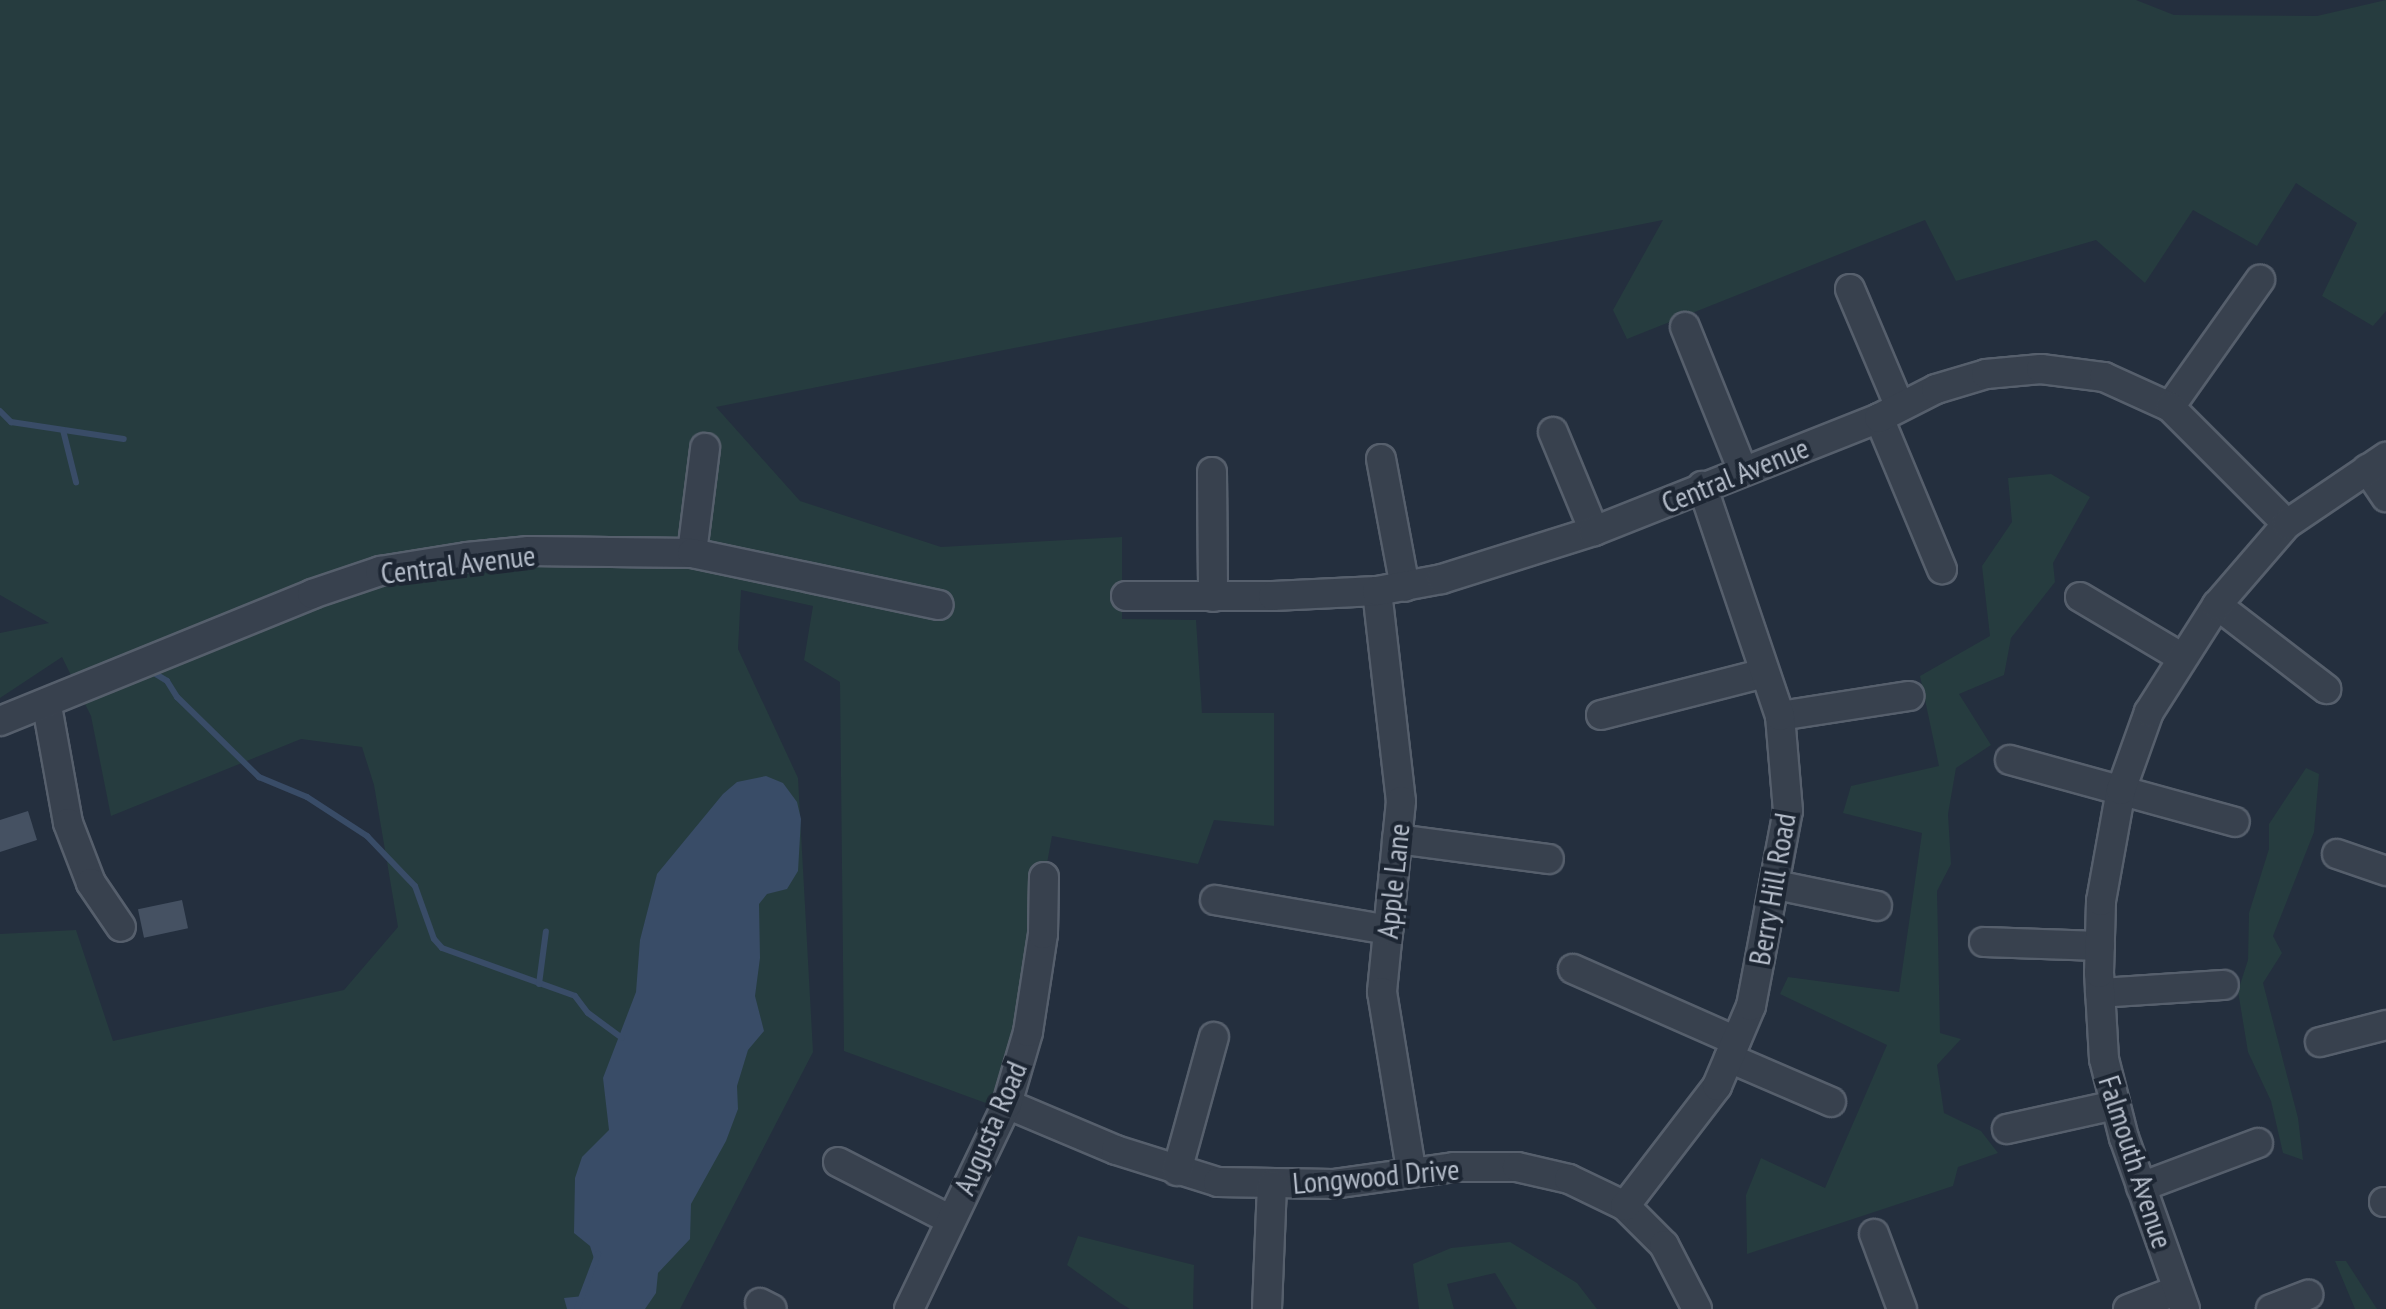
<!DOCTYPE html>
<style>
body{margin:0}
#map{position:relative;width:2386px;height:1309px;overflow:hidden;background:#242f3e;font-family:"PT Sans Narrow",sans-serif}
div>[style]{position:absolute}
.green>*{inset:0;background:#263c3f}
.water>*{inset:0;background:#394c67}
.stream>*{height:6px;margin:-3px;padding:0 3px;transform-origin:3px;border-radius:3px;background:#394c67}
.building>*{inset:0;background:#455162;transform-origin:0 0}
.roads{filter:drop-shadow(2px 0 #565f6c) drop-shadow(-2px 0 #565f6c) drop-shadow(0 2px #565f6c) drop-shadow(0 -2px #565f6c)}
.minor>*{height:28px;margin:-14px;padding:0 14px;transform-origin:14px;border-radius:14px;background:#38414e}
span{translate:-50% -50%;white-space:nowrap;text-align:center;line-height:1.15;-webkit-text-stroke:8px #1d2633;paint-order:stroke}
.street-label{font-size:30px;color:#b4bcc9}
</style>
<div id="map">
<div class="green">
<i style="clip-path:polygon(0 0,2136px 0,2174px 15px,2317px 16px,2386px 0,2386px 311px,2373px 326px,2322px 296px,2357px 223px,2296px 183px,2257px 246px,2193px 210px,2145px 283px,2096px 240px,1956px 281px,1925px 220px,1627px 339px,1613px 310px,1663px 220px,716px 407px,800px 501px,941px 547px,1122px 537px,1122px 619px,1196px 620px,1202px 713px,1274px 713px,1274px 826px,1214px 820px,1198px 864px,1052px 836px,1002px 1109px,844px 1051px,840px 682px,804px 660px,813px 606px,741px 590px,738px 649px,798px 778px,813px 1052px,680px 1309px,0 1309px,0 934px,76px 930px,113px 1041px,344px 990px,398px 927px,374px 785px,362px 747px,301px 739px,111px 816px,91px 716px,62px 657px,0 698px,0 633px,49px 623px,0 595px)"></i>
<i style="clip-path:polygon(2051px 474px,2090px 497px,2053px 563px,2055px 582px,2011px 638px,2004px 675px,1959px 694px,1991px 745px,1956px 768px,1948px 814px,1951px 864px,1937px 891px,1940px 1033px,1961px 1039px,1937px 1065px,1944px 1113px,1981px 1131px,1998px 1153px,1958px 1167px,1953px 1186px,1747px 1254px,1746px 1195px,1761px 1158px,1825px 1188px,1887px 1045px,1780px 994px,1788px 977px,1899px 992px,1922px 833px,1843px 813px,1851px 786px,1939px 766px,1920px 676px,1990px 636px,1982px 566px,2012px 522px,2008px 478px)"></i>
<i style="clip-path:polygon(2306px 768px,2319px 774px,2314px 832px,2273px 936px,2282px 953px,2263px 983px,2298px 1118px,2303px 1160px,2283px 1153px,2271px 1101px,2248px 1052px,2238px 991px,2248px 960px,2249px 913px,2269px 849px,2269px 824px)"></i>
<i style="clip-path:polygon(1078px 1236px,1194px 1265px,1193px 1309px,1130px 1309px,1120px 1303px,1067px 1265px)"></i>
<i style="clip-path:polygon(1510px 1242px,1577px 1283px,1597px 1309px,1517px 1309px,1495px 1273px,1447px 1284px,1454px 1309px,1419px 1309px,1413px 1264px,1451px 1248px)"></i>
<i style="clip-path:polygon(2335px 1261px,2346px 1261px,2377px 1309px,2355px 1309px)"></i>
</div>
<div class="water">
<i style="clip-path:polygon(766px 776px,783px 783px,797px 802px,801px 819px,798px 871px,787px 889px,767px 894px,759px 904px,760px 958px,755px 996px,764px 1031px,748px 1050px,737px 1086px,738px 1109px,726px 1141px,691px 1204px,690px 1239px,658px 1273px,656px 1293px,645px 1309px,567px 1309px,564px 1298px,584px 1296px,596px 1265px,590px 1246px,574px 1233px,575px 1178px,582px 1157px,609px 1130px,603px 1078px,636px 992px,640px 940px,657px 874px,723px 794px,737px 782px)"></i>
</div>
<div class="stream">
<i style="left:0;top:411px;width:16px;rotate:45deg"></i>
<i style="left:11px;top:422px;width:114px;rotate:8.6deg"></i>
<i style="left:63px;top:430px;width:54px;rotate:76deg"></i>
<i style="left:149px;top:670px;width:21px;rotate:31deg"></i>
<i style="left:167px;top:681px;width:19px;rotate:58deg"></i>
<i style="left:177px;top:697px;width:115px;rotate:44.3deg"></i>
<i style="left:259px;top:777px;width:52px;rotate:22.6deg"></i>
<i style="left:307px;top:797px;width:72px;rotate:33deg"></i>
<i style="left:367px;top:836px;width:69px;rotate:46.2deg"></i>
<i style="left:415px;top:886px;width:56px;rotate:70.3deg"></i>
<i style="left:434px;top:939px;width:12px;rotate:48deg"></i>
<i style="left:442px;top:948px;width:141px;rotate:19.8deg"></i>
<i style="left:575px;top:996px;width:21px;rotate:53deg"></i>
<i style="left:588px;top:1013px;width:42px;rotate:36.3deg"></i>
<i style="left:539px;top:984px;width:53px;rotate:-82.5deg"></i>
<i style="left:577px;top:1309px;width:59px;rotate:-69.1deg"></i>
</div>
<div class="building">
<i style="clip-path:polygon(28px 811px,37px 840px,0 852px,0 820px)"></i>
<i style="left:182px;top:900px;width:29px;height:45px;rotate:78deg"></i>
</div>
<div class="roads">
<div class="minor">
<i style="left:1850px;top:289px;width:126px;rotate:67.1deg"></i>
<i style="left:1685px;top:327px;width:155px;rotate:68.1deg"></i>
<i style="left:2170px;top:407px;width:156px;rotate:-54.7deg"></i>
<i style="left:1879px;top:418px;width:164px;rotate:67.4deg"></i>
<i style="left:1553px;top:432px;width:107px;rotate:67.5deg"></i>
<i style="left:1381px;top:459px;width:130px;rotate:79.4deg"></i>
<i style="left:2367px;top:469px;width:34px;rotate:56deg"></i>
<i style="left:1212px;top:472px;width:125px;rotate:89.5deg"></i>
<i style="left:692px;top:553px;width:106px;rotate:-82.9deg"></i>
<i style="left:1377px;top:591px;width:211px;rotate:83.5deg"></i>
<i style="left:1401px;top:801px;width:192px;rotate:95.7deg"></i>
<i style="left:1382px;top:992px;width:180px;rotate:80.7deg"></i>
<i style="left:1126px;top:596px;width:147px"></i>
<i style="left:1273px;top:596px;width:104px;rotate:-2.8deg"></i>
<i style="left:1377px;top:591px;width:66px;rotate:-10.5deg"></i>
<i style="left:1442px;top:579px;width:159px;rotate:-17.5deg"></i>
<i style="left:1594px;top:531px;width:307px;rotate:-21.6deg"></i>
<i style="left:1879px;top:418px;width:64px;rotate:-27deg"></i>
<i style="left:1936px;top:389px;width:52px;rotate:-16.7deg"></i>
<i style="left:1986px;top:374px;width:55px;rotate:-5.2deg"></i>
<i style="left:2041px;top:369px;width:64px;rotate:7.2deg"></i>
<i style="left:2104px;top:377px;width:72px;rotate:24.4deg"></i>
<i style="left:2170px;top:407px;width:165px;rotate:45deg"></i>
<i style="left:2080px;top:597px;width:117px;rotate:30.7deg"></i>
<i style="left:2217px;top:605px;width:138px;rotate:37.6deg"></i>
<i style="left:47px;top:706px;width:119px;rotate:79.8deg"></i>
<i style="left:68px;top:823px;width:64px;rotate:69deg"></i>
<i style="left:91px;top:883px;width:53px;rotate:55.7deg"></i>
<i style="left:1601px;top:715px;width:169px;rotate:-14.4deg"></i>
<i style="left:1780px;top:716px;width:131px;rotate:-8.8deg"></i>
<i style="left:0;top:721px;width:337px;rotate:-22.1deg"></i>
<i style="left:312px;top:594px;width:72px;rotate:-18.7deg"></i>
<i style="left:380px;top:571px;width:88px;rotate:-9.1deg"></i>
<i style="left:467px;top:557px;width:62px;rotate:-5.5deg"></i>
<i style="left:529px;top:551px;width:163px;rotate:0.7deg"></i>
<i style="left:692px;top:553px;width:252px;rotate:11.9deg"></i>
<i style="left:2010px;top:760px;width:233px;rotate:15.4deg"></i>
<i style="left:1397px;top:839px;width:153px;rotate:7.5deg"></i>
<i style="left:2337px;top:854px;width:52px;rotate:19.1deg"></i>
<i style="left:1776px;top:885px;width:103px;rotate:11.7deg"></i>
<i style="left:1215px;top:900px;width:176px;rotate:9.8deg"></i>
<i style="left:1984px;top:942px;width:116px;rotate:2deg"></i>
<i style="left:1573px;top:969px;width:178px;rotate:23.8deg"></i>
<i style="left:2100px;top:993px;width:124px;rotate:-3.7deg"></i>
<i style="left:2320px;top:1042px;width:68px;rotate:-14.4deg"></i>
<i style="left:1729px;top:1058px;width:111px;rotate:23.3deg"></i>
<i style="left:1007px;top:1104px;width:118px;rotate:22.9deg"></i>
<i style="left:1116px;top:1150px;width:107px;rotate:17.4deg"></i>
<i style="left:1218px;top:1182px;width:115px;rotate:1deg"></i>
<i style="left:1333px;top:1184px;width:122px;rotate:-8deg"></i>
<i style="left:1454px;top:1167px;width:63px"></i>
<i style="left:1517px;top:1167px;width:53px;rotate:13deg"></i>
<i style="left:1569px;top:1179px;width:62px;rotate:25.7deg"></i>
<i style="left:1625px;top:1206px;width:55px;rotate:45deg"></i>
<i style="left:1664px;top:1245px;width:72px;rotate:62.7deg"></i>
<i style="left:2007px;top:1129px;width:111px;rotate:-12.5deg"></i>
<i style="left:838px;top:1162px;width:127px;rotate:27.2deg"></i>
<i style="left:1177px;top:1171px;width:139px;rotate:-74.6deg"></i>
<i style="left:2141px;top:1187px;width:125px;rotate:-20.6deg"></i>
<i style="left:2384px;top:1202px;width:2px"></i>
<i style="left:1625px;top:1206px;width:151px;rotate:-52.5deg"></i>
<i style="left:1717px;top:1086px;width:87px;rotate:-67deg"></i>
<i style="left:1751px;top:1006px;width:198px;rotate:-79.3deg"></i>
<i style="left:1788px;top:811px;width:95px;rotate:-94.8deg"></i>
<i style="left:1780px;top:716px;width:243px;rotate:-108.7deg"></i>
<i style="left:1874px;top:1234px;width:80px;rotate:69.5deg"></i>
<i style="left:760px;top:1303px;width:13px;rotate:27deg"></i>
<i style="left:909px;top:1309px;width:227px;rotate:-64.4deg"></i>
<i style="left:1007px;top:1104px;width:75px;rotate:-73.7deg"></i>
<i style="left:1028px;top:1032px;width:99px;rotate:-81.3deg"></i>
<i style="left:1043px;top:934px;width:57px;rotate:-89deg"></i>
<i style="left:1267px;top:1309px;width:124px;rotate:-87.7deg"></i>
<i style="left:2128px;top:1309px;width:53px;rotate:-20.8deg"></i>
<i style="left:2185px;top:1309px;width:182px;rotate:-109.6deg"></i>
<i style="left:2124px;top:1138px;width:81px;rotate:-104.2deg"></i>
<i style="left:2104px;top:1059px;width:86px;rotate:-93.3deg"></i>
<i style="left:2099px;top:973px;width:72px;rotate:-88.4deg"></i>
<i style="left:2101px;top:901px;width:113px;rotate:-79.8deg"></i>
<i style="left:2121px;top:790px;width:83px;rotate:-70.3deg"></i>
<i style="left:2149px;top:712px;width:127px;rotate:-57.6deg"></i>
<i style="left:2217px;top:605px;width:107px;rotate:-49.2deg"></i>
<i style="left:2287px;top:524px;width:120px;rotate:-34.1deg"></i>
<i style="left:2271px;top:1309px;width:40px;rotate:-21deg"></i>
</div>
</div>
<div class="street-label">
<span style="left:1735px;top:475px;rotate:-22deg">Central Avenue</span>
<span style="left:458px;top:564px;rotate:-7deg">Central Avenue</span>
<span style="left:1393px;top:881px;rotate:-84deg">Apple Lane</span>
<span style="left:1772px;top:889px;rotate:-80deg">Berry Hill Road</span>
<span style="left:990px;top:1128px;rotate:-67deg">Augusta Road</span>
<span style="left:2136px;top:1162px;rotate:72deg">Falmouth Avenue</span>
<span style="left:1376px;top:1176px;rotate:-5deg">Longwood Drive</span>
</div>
</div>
